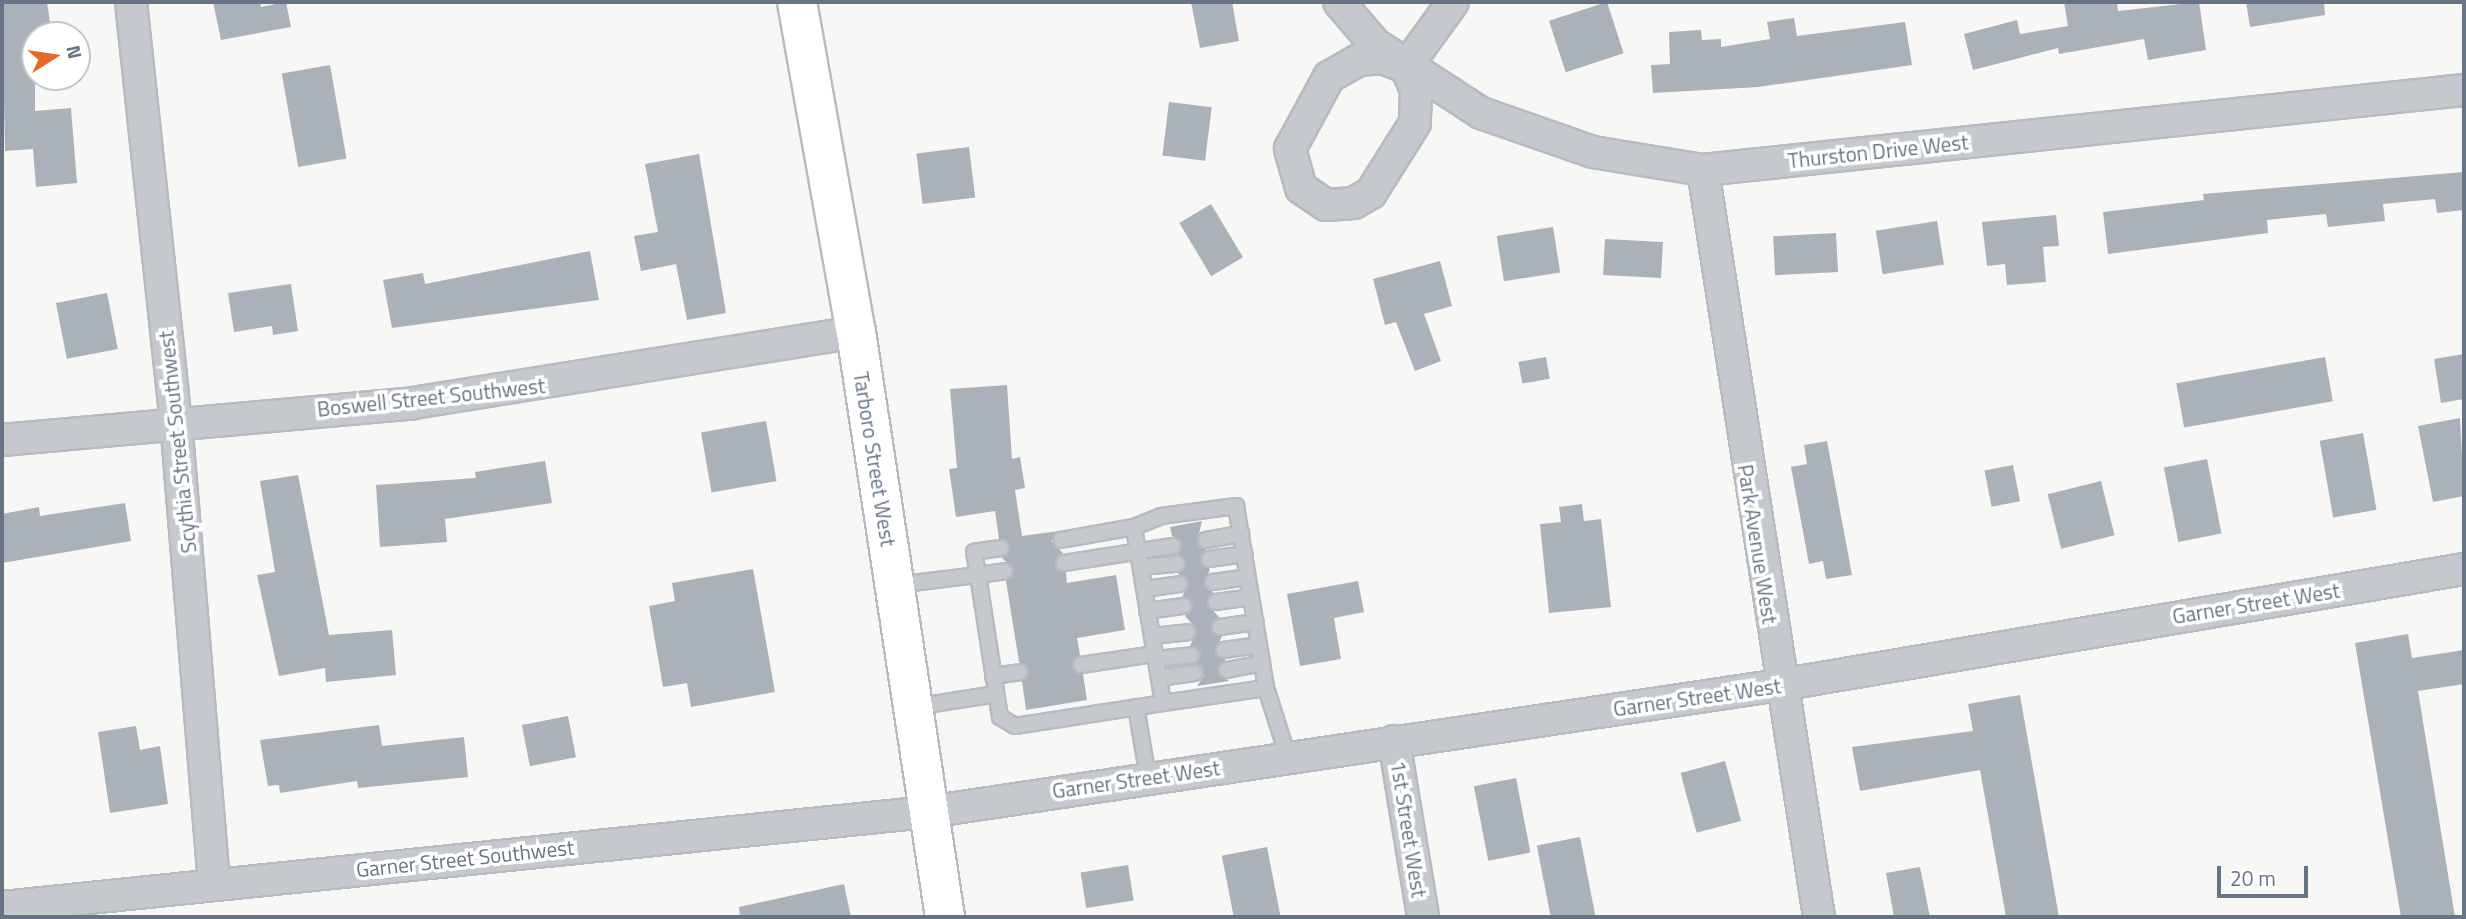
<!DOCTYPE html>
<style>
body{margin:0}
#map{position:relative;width:2466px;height:919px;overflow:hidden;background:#f7f8f5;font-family:"Titillium Web",sans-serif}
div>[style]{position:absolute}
.building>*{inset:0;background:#abb1b9;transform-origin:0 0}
.roads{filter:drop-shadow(2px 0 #b7bbc1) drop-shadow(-2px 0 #b7bbc1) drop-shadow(0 2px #b7bbc1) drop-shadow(0 -2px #b7bbc1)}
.service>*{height:14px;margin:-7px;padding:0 7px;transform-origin:7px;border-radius:7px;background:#c5c8cc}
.minor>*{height:30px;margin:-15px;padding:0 15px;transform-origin:15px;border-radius:15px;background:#c5c8cc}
.secondary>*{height:38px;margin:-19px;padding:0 19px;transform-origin:19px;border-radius:19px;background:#fff}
span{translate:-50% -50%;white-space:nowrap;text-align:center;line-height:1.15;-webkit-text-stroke:7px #fff;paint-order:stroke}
.street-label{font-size:21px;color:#667486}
.frame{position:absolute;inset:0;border:4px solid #667486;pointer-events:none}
.north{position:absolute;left:21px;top:21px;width:70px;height:70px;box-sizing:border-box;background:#fff;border:2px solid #c2c7cf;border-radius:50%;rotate:78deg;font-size:19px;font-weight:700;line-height:28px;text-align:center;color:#667486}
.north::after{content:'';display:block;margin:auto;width:24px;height:32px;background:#e56a27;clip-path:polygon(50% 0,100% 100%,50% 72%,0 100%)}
.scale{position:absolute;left:2217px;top:866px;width:91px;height:32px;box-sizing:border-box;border:4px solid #667486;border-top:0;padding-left:9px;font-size:21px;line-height:24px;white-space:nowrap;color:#667486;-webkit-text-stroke:5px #fff;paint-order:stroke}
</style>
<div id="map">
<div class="building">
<i style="clip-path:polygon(2px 2px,47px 2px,52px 35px,35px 35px,35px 111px,71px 108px,77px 183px,36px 187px,33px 149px,5px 151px)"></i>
<i style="clip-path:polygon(213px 2px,260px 2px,261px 7px,286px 2px,291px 27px,221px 40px)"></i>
<i style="clip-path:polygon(1191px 2px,1232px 2px,1239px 41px,1200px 48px)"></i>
<i style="left:1607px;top:2px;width:54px;height:61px;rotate:72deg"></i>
<i style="clip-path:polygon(2064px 2px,2117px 2px,2118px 11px,2199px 2px,2206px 50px,2148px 60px,2144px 39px,2059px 54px,2058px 48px,1973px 70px,1964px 34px,2017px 20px,2020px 34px,2068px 26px)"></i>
<i style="clip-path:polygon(2246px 2px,2324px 2px,2325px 15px,2250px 27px)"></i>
<i style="clip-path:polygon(1794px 18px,1797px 36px,1905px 22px,1912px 65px,1758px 87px,1653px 93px,1651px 65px,1670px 64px,1669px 32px,1701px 30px,1702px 40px,1721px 39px,1721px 47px,1770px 39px,1767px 22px)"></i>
<i style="left:330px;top:65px;width:95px;height:49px;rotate:80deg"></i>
<i style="left:1169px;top:102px;width:43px;height:54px;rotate:7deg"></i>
<i style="left:969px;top:147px;width:51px;height:53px;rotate:83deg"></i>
<i style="clip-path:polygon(699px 154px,726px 313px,687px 320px,676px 264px,641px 271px,634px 236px,658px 232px,645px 164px)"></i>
<i style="clip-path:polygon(2464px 172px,2464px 210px,2437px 213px,2435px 199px,2383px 204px,2385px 221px,2328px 227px,2326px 214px,2267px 220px,2268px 233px,2108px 254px,2103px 212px,2204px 200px,2203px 194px)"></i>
<i style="left:1211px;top:204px;width:62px;height:37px;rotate:59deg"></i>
<i style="clip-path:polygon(2056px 215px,2059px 246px,2043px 247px,2046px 282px,2007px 285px,2005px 264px,1987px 266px,1982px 222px)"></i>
<i style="left:1937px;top:221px;width:44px;height:62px;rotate:81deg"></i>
<i style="left:1553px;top:227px;width:46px;height:57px;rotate:81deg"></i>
<i style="left:1836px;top:233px;width:39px;height:63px;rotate:87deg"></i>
<i style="left:1605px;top:239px;width:58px;height:36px;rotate:3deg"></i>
<i style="clip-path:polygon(590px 251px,599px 300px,392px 328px,383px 280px,423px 273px,425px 284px)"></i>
<i style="clip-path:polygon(1440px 261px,1452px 306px,1424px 314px,1441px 361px,1415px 371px,1396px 322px,1385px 325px,1373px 279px)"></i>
<i style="clip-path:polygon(291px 284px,298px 331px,273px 335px,272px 326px,234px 332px,228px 293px)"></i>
<i style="left:107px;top:293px;width:57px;height:52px;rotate:79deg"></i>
<i style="clip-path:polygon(2464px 354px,2464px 399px,2441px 403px,2434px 359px)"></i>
<i style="left:1546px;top:357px;width:22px;height:28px;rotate:80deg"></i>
<i style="left:2325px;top:357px;width:45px;height:151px;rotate:80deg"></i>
<i style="clip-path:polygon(1007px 385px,1012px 459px,1020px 457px,1025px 488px,1015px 490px,1022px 536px,1059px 531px,1051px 541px,1063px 553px,1055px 565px,1066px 572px,1067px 583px,1116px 575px,1125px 630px,1077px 638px,1080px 655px,1072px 667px,1083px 674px,1087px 700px,1026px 710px,1022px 681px,1029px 670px,1019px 662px,1006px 581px,1014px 569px,1002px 558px,1010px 546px,999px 539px,995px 511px,956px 517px,949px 469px,957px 468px,950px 389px)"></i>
<i style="clip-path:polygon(2460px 418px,2464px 496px,2433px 502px,2418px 426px)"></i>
<i style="left:766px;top:421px;width:61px;height:66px;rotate:80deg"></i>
<i style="left:2363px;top:433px;width:78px;height:44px;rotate:80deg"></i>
<i style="clip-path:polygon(1827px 441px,1852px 575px,1826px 579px,1823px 561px,1809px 564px,1791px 467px,1807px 464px,1804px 445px)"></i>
<i style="left:2207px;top:459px;width:76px;height:44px;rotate:79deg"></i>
<i style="clip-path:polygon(545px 461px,552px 503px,445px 519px,447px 542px,380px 547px,376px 485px,476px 478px,475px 472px)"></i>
<i style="left:2013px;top:465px;width:37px;height:29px;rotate:79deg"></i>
<i style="clip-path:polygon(298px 475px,329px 635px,392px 630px,396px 675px,326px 682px,325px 668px,279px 676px,257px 575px,275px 572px,260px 481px)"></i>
<i style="left:2101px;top:481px;width:56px;height:55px;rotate:76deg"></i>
<i style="clip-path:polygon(125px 503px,131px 541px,2px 563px,2px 514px,39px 507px,40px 516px)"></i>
<i style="clip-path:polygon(1582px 504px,1584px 521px,1601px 519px,1611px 607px,1549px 613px,1540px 524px,1561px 522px,1559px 507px)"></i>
<i style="clip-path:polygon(1202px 521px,1197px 542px,1207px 550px,1200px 561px,1210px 569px,1204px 584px,1214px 593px,1207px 604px,1219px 617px,1211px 629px,1222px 636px,1215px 652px,1226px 660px,1218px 671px,1229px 681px,1197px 686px,1204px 676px,1196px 664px,1201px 653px,1190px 646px,1197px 630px,1185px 616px,1193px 604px,1182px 597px,1189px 582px,1178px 574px,1186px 563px,1177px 554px,1182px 544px,1172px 536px,1170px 527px)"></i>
<i style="clip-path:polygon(753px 569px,775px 692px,691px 707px,687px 683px,663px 687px,649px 606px,675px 601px,672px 583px)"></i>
<i style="clip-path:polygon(1358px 581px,1364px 612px,1334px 618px,1341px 659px,1300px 666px,1287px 594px)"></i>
<i style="clip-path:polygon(2408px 634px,2412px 658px,2464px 650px,2464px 684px,2418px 691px,2455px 917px,2401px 917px,2355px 643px)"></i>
<i style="clip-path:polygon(2020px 695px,2059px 917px,2006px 917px,1980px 770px,1860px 791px,1852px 747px,1973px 731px,1968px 704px)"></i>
<i style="left:568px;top:716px;width:42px;height:47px;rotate:79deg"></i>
<i style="clip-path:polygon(379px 725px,382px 746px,464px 737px,468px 777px,358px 788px,357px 781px,280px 793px,279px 785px,268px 786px,260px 740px)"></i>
<i style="clip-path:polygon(136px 726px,140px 750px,160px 746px,168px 804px,110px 813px,98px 732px)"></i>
<i style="left:1725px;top:761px;width:62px;height:46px;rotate:75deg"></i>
<i style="left:1516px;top:778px;width:76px;height:43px;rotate:79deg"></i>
<i style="left:1580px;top:837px;width:81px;height:44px;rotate:79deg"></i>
<i style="left:1267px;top:847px;width:71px;height:46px;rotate:79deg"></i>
<i style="left:1128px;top:865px;width:36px;height:48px;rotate:81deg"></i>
<i style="clip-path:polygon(1920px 867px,1930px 917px,1894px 917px,1886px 873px)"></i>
<i style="clip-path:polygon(844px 884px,851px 917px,740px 917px,739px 907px)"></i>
</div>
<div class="roads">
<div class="service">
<i style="left:1134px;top:527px;width:29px;rotate:-22deg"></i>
<i style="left:1161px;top:516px;width:76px;rotate:-7.6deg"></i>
<i style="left:1236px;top:506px;width:184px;rotate:80.6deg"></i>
<i style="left:1266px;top:688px;width:72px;rotate:72.3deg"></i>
<i style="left:1206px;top:540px;width:36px;rotate:-10deg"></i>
<i style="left:1001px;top:548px;width:27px;rotate:172deg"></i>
<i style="left:974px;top:552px;width:23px;rotate:80deg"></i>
<i style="left:978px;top:575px;width:27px;rotate:-8deg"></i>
<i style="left:1209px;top:559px;width:36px;rotate:-8deg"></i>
<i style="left:1064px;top:563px;width:110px;rotate:-8.9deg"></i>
<i style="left:1141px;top:567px;width:36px;rotate:-5deg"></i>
<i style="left:1213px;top:582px;width:35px;rotate:-8deg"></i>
<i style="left:896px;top:585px;width:83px;rotate:-7deg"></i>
<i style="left:978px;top:575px;width:144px;rotate:81.2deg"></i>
<i style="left:1000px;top:717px;width:17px;rotate:31deg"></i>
<i style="left:1015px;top:726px;width:150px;rotate:-8.8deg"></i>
<i style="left:1163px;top:703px;width:178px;rotate:-99.4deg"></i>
<i style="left:1134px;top:527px;width:74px;rotate:169.9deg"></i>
<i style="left:1145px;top:589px;width:35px;rotate:-8deg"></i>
<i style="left:1216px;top:602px;width:35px;rotate:-8deg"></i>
<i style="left:1147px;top:611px;width:37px;rotate:-8deg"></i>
<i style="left:1220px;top:627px;width:36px;rotate:-8deg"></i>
<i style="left:1152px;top:636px;width:36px;rotate:-6deg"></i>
<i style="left:1224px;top:650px;width:35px;rotate:-8deg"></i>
<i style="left:1156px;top:659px;width:36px;rotate:-6deg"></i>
<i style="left:1081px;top:665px;width:75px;rotate:-8.5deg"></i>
<i style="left:1227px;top:670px;width:36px;rotate:-11deg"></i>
<i style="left:993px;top:676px;width:27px;rotate:-8deg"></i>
<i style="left:1159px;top:678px;width:36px;rotate:-8deg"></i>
<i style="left:1163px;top:703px;width:104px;rotate:-8.3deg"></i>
<i style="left:914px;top:707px;width:83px;rotate:-9deg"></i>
<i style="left:1136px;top:707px;width:71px;rotate:80.3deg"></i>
</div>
<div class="minor">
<i style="left:131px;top:2px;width:421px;rotate:83.9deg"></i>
<i style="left:176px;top:421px;width:464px;rotate:85.3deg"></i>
<i style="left:1339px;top:2px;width:55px;rotate:49.4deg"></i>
<i style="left:1375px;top:44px;width:126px;rotate:33.1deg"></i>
<i style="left:1481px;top:113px;width:119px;rotate:19.2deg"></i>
<i style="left:1593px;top:152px;width:111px;rotate:9.3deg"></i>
<i style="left:1703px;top:170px;width:765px;rotate:-6deg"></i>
<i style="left:1382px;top:58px;width:26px;rotate:21deg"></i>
<i style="left:1406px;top:67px;width:25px;rotate:67deg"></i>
<i style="left:1416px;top:90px;width:33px;rotate:92deg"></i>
<i style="left:1415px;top:123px;width:83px;rotate:122.2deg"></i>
<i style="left:1371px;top:193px;width:20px;rotate:150deg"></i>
<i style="left:1354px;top:203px;width:28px;rotate:176deg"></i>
<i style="left:1326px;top:205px;width:30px;rotate:-146deg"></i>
<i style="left:1301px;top:188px;width:41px;rotate:-105.8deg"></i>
<i style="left:1290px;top:149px;width:82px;rotate:-61.6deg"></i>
<i style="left:1329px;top:77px;width:34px;rotate:-30deg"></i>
<i style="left:1359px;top:60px;width:23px;rotate:-5deg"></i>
<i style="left:1406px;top:67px;width:80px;rotate:-54.1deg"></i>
<i style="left:1703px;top:170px;width:756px;rotate:81.17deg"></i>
<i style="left:2px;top:440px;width:413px;rotate:-5.1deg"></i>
<i style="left:413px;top:403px;width:449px;rotate:-9.1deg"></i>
<i style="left:1394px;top:741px;width:178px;rotate:80.6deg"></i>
<i style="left:2px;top:907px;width:931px;rotate:-5.86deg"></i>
<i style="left:928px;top:812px;width:861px;rotate:-8.48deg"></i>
<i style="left:1780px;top:685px;width:694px;rotate:-9.63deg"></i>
</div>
<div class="secondary">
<i style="left:797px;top:2px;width:335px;rotate:79.9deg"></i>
<i style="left:856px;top:332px;width:592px;rotate:81.35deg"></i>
</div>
</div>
<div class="street-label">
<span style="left:1878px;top:151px;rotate:-6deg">Thurston Drive West</span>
<span style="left:431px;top:397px;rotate:-6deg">Boswell Street Southwest</span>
<span style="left:177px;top:442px;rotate:-96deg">Scythia Street Southwest</span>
<span style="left:875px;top:459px;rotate:81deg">Tarboro Street West</span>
<span style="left:1758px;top:544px;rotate:81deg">Park Avenue West</span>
<span style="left:2256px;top:603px;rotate:-9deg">Garner Street West</span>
<span style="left:1697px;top:697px;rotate:-8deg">Garner Street West</span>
<span style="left:1136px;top:779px;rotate:-8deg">Garner Street West</span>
<span style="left:1409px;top:829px;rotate:81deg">1st Street West</span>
<span style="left:465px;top:858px;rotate:-6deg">Garner Street Southwest</span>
</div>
<div class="frame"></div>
<div class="north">N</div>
<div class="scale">20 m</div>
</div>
